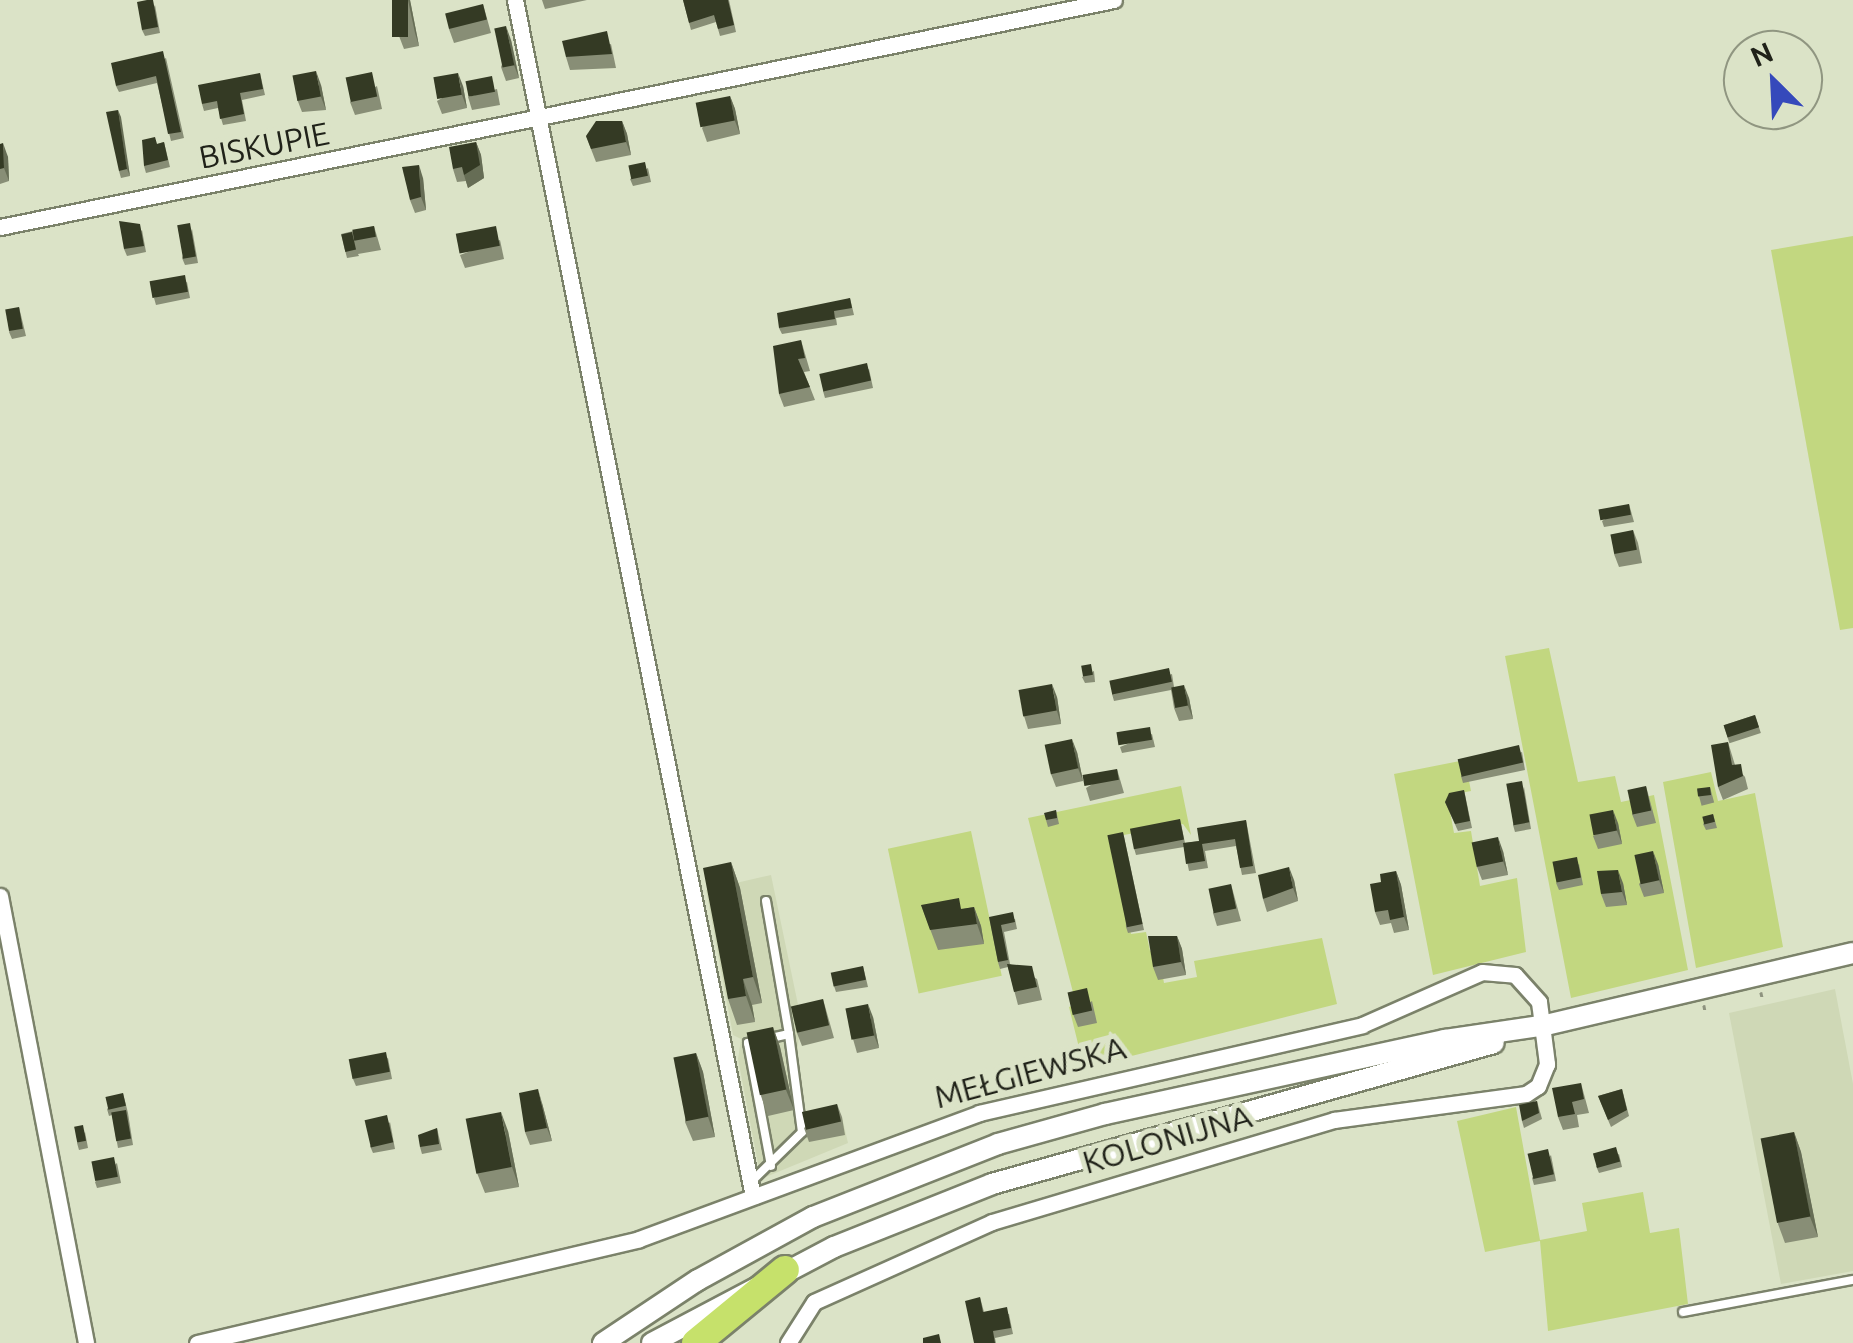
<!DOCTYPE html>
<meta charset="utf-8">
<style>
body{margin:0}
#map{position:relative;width:1853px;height:1343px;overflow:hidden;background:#dbe3c7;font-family:Ubuntu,sans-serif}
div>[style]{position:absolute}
.built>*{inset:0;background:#cfd8b6}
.green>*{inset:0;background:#c2d780;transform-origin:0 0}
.path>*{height:2.5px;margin-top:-1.25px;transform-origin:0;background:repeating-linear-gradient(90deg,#8e937f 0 5px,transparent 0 13px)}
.roads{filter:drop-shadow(2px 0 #7b826a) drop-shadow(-2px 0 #7b826a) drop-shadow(0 2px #7b826a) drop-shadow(0 -2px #7b826a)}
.lane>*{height:8px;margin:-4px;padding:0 4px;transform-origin:4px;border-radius:4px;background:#fff}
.street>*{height:15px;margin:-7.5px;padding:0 7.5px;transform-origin:7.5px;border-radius:7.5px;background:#fff}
.secondary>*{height:20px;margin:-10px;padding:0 10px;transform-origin:10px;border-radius:10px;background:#fff}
.highway>*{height:28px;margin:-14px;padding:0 14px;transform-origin:14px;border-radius:14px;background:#c6e16b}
.wall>*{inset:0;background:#888e76;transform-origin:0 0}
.shaded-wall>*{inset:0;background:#666d55}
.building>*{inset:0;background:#343a24;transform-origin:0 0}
span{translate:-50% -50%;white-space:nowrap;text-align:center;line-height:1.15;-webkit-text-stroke:10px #dbe3c7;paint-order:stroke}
.street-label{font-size:32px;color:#202219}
.north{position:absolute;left:1723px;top:30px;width:100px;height:100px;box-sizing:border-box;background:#dbe3c7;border:2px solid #909681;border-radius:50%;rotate:336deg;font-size:28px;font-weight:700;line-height:40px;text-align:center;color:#202219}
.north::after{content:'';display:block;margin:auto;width:35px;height:45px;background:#3549bb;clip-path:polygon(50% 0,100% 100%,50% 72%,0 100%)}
</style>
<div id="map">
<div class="built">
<i style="clip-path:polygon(771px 875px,801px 1019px,795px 1072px,806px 1123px,842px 1117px,848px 1143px,761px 1179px,738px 1059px,741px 1039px,733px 1035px,706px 890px)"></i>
<i style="clip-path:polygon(1835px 989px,1853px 1084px,1853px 1271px,1781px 1284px,1729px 1013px)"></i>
</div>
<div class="green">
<i style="clip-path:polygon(1853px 236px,1853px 628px,1840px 630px,1771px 250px)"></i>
<i style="clip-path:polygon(1549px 648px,1578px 782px,1615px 776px,1621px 802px,1654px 795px,1688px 970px,1571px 998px,1505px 656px)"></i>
<i style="clip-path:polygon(1465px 760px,1471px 791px,1455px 794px,1449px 806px,1454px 833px,1471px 831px,1480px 886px,1517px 878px,1526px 952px,1433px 975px,1394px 774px)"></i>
<i style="clip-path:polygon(1711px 772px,1718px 801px,1755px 793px,1783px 947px,1696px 968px,1663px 782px)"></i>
<i style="clip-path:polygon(1181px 786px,1191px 835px,1183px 824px,1113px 837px,1131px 934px,1146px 932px,1150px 951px,1158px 950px,1164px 983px,1197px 977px,1194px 961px,1322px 938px,1337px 1004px,1084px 1068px,1069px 1007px,1076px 1004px,1028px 818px)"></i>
<i style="left:971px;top:831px;width:148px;height:85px;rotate:78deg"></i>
<i style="clip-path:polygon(1516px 1107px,1540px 1240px,1587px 1231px,1582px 1203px,1643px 1192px,1650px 1233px,1679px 1228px,1688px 1304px,1548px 1331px,1540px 1241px,1485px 1252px,1457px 1121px)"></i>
</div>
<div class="path">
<i style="left:1761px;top:992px;width:9px;rotate:77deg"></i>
<i style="left:1704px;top:1005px;width:10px;rotate:79deg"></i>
</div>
<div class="roads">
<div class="lane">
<i style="left:766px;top:901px;width:135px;rotate:80.2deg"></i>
<i style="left:789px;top:1034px;width:42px;rotate:167.6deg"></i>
<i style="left:748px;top:1043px;width:125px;rotate:79.4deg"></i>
<i style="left:752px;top:1181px;width:70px;rotate:-44.4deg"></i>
<i style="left:802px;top:1132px;width:99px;rotate:-97.6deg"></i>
<i style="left:1683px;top:1312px;width:173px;rotate:-10.7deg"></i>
</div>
<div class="street">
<i style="left:515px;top:0;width:1220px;rotate:78.75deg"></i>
<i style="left:0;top:227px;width:1137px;rotate:-11.52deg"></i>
<i style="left:0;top:896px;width:455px;rotate:79.1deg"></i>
<i style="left:197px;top:1343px;width:454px;rotate:-13.2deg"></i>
<i style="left:639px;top:1239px;width:363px;rotate:-20.3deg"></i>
<i style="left:979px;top:1113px;width:393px;rotate:-12.9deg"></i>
<i style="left:1362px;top:1025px;width:131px;rotate:-23.8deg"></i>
<i style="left:1482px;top:972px;width:33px;rotate:5deg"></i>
<i style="left:1515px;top:975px;width:36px;rotate:48deg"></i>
<i style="left:1539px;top:1002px;width:63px;rotate:82.6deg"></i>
<i style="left:1547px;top:1064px;width:24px;rotate:112deg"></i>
<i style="left:1538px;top:1086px;width:14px;rotate:146deg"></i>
<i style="left:1526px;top:1094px;width:194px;rotate:172.3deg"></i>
<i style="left:1334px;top:1120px;width:357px;rotate:163.4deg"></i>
<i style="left:992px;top:1222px;width:195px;rotate:155.8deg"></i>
<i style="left:814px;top:1302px;width:49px;rotate:122.4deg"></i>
</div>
<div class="secondary">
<i style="left:603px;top:1343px;width:114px;rotate:-33.6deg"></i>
<i style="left:698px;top:1280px;width:131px;rotate:-28.7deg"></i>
<i style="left:813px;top:1217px;width:199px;rotate:-21.5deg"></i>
<i style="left:998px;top:1144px;width:111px;rotate:-15.7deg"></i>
<i style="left:1105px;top:1114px;width:348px;rotate:-12.3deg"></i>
<i style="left:1445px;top:1040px;width:102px;rotate:-8.4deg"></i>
<i style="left:1546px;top:1025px;width:315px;rotate:-13.2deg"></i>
<i style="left:652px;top:1343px;width:206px;rotate:-27.8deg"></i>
<i style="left:834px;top:1247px;width:170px;rotate:-21.7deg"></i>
<i style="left:992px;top:1184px;width:521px;rotate:-15.69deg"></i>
</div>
<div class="highway">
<i style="left:696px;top:1343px;width:115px;rotate:-39.4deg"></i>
</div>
</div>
<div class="wall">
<i style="clip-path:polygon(392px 0,410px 0,419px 46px,404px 49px,399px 36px)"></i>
<i style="clip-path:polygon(542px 0,587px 0,545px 9px)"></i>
<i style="clip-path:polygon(683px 0,729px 0,736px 32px,720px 36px,716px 22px,691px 30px)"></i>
<i style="clip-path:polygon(483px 4px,491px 33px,454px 43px,449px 29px)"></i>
<i style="clip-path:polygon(155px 5px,160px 33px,145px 36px,142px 30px)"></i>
<i style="clip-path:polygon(511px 40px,519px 78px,506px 81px,501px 67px)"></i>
<i style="clip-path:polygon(611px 44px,616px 68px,570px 70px,566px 57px)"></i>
<i style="clip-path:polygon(166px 58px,184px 138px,171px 141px,157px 83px,119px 92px,116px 86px)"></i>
<i style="clip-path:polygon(260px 73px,265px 95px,242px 100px,246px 121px,223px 125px,218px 108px,204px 111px,202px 104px)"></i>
<i style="clip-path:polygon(321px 85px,326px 110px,302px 112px,297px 99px)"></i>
<i style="clip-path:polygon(377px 86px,382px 109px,355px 115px,350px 102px)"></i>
<i style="clip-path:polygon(463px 86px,467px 108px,442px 114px,437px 101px)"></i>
<i style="clip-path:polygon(497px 89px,500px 105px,472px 110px,468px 97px)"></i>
<i style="clip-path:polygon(730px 96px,735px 109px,740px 134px,707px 142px,702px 128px)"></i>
<i style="clip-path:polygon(118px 110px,130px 176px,121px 178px,119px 171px)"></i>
<i style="clip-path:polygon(622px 121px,627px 134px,631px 155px,596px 162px,586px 136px)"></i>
<i style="clip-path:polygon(164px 142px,170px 167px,146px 173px,144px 166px,157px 144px)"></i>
<i style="clip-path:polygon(476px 142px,481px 155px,484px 178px,468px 188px,466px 181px,457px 182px,453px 169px)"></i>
<i style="clip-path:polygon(0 144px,8px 157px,9px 181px,0 184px)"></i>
<i style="clip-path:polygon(648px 168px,651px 182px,633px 186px,630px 179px)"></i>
<i style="clip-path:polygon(423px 178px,426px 210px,415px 213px,410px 200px)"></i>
<i style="clip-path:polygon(374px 226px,381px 250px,358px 254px,359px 256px,347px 258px,341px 234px)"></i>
<i style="clip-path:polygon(192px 229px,198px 263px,185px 265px,182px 258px)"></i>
<i style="clip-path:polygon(142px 230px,146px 252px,127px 256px,124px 249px)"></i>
<i style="clip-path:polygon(500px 240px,504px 259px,465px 268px,460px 255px)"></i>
<i style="clip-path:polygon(187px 282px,190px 298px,156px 305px,154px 298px)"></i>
<i style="clip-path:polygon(850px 298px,854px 315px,836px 318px,837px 325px,782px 334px,779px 328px)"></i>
<i style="clip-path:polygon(19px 307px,26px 336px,12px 339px,9px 332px)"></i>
<i style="clip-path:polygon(801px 340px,810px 371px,804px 372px,815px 400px,784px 407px,779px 394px)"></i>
<i style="clip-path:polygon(869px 369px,873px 388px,825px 398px,823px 391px)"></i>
<i style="clip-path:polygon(1629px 504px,1634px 522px,1604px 527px,1602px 521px)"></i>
<i style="clip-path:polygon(1633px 530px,1638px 543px,1642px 563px,1619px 567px,1614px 554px)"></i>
<i style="clip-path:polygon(1094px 671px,1095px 682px,1085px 683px,1082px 677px)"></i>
<i style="clip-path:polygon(1172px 674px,1174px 687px,1189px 698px,1193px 719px,1179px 721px,1174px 708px,1171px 690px,1114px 701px,1112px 694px)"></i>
<i style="clip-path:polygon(1057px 697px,1061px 724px,1028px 729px,1024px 716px)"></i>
<i style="left:1755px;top:715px;width:19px;height:33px;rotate:72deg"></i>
<i style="clip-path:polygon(1152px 734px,1155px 747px,1122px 753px,1120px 747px)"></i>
<i style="clip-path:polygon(1728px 742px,1735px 765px,1745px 777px,1748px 789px,1723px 800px,1718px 787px)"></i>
<i style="clip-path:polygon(1077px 752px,1083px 781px,1056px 787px,1051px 774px)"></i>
<i style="clip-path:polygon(1522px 752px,1525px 770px,1463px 783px,1461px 776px)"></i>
<i style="clip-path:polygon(1117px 769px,1124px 793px,1090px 801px,1086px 788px)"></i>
<i style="clip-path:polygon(1646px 786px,1656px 823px,1637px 827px,1632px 814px)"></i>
<i style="clip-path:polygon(1524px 787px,1531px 829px,1515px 832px,1513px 825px)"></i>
<i style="left:1710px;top:787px;width:16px;height:13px;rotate:75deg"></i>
<i style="clip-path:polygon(1464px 790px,1472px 828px,1458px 831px,1445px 802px)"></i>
<i style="clip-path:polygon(1056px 810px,1059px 824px,1048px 827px,1046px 820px)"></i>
<i style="clip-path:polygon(1713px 814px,1717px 828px,1706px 830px,1703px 824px)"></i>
<i style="clip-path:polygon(1180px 819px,1185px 843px,1199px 841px,1246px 820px,1256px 873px,1242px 875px,1236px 846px,1205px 851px,1208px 868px,1189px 871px,1184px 847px,1136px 855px,1134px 848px)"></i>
<i style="clip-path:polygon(1618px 823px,1622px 844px,1598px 849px,1593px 836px)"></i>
<i style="clip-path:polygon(1123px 832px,1144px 930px,1128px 933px,1126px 927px)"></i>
<i style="clip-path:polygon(1503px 851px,1508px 875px,1482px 880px,1477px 867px)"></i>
<i style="clip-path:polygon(731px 862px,740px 888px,762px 1003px,752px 1005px,755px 1022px,737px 1025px,728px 999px)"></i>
<i style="clip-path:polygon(1579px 864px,1583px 885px,1559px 890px,1556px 883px)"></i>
<i style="clip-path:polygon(1658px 864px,1664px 893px,1644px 897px,1639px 884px)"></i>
<i style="clip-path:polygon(1396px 871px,1401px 885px,1409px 930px,1394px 933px,1391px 923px,1380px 925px,1375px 912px)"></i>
<i style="clip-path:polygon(1294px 880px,1298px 901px,1267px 912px,1263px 899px)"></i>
<i style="clip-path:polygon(1623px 883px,1627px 905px,1606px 907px,1601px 894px)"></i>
<i style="clip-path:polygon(1231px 884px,1241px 921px,1217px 926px,1213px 913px)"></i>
<i style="clip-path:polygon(921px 905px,963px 909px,974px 907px,981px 926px,984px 944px,938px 950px)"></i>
<i style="clip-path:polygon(989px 917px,1015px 919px,1017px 929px,1004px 932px,1010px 964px,1037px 979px,1042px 1000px,1018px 1005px,1008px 967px,1000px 969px,998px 962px)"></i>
<i style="clip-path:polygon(1177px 936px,1182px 949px,1186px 975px,1158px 980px,1153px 967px)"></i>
<i style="clip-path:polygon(863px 966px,868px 987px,836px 992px,834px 986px)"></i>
<i style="clip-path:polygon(823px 999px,834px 1038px,802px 1046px,797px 1033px)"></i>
<i style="clip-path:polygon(1092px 1001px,1097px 1023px,1078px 1027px,1073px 1014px)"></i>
<i style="clip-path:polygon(873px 1017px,879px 1048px,857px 1053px,853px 1039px)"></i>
<i style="clip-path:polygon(773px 1027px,780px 1047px,794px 1110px,768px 1116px,761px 1096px)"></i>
<i style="clip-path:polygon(696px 1053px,703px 1072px,715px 1137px,693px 1141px,685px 1122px)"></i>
<i style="clip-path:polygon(388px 1058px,392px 1079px,356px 1086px,353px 1079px)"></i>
<i style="clip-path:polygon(1581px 1083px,1589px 1113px,1577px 1115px,1579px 1127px,1563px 1130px,1558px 1117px)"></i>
<i style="clip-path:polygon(1622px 1089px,1629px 1116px,1611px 1127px,1598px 1096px)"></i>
<i style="clip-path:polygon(123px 1093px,128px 1113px,133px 1145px,118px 1148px,112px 1115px,109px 1116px,107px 1109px)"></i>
<i style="clip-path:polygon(1537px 1101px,1542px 1119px,1524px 1128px,1522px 1121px)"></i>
<i style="clip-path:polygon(542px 1103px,552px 1141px,530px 1145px,525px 1132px)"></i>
<i style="clip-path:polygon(837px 1104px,842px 1117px,845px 1135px,809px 1142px,804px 1128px)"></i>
<i style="clip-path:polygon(390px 1122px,395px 1149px,373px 1153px,370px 1146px)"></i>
<i style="clip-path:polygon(437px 1128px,442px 1150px,422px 1154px,420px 1147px)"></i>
<i style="clip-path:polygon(508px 1131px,519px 1187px,485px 1193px,477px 1173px)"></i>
<i style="clip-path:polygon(85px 1132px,88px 1148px,79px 1150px,77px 1143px)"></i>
<i style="clip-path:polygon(1794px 1132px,1801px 1152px,1818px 1237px,1785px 1243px,1778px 1224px)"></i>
<i style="clip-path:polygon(1619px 1154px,1622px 1167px,1599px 1173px,1596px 1166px)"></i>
<i style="clip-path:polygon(1551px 1155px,1556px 1181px,1534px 1185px,1532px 1178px)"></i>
<i style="clip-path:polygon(117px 1163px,121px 1183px,97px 1188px,95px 1182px)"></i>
<i style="clip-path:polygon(980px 1297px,984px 1312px,1009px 1314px,1013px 1334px,995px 1338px,996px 1343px,974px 1343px)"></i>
</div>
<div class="shaded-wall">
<i style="clip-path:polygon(408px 0,410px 0,419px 46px,415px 33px)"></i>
<i style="clip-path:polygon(506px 26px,511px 40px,519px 78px,514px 65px)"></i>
<i style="clip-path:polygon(316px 71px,321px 85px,326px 110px,321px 97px)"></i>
<i style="clip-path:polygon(458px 73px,463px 86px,467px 108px,462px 95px)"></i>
<i style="clip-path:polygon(730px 96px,735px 109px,740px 134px,735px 121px)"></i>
<i style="clip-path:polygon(118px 110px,121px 117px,130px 176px,127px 169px)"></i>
<i style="clip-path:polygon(622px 121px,627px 134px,631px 155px,626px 142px)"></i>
<i style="clip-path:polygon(476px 142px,481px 155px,484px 178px,468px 188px,464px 175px)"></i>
<i style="clip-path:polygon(3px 143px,8px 157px,9px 181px,4px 168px)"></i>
<i style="clip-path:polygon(419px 165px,423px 178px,426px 210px,421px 197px)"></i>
<i style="clip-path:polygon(1052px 684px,1057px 697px,1061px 724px,1057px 711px)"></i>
<i style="clip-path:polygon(1184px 685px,1189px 698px,1193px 719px,1188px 706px)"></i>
<i style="clip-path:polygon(1072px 739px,1077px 752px,1083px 781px,1078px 768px)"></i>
<i style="clip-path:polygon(1613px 810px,1618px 823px,1622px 844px,1617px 831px)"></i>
<i style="clip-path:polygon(1498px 837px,1503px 851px,1508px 875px,1503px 861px)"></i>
<i style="clip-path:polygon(1653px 851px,1658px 864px,1664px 893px,1659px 880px)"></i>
<i style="clip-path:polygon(731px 862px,740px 888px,762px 1003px,753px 977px)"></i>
<i style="clip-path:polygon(1289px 867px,1294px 880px,1298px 901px,1293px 888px)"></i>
<i style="clip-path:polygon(1618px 870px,1623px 883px,1627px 905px,1622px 892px)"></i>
<i style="clip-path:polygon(1396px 871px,1401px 885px,1409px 930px,1404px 917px)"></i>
<i style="clip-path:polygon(974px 907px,981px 926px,984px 944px,977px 924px)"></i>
<i style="clip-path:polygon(1177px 936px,1182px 949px,1186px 975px,1181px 962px)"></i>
<i style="clip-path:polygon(743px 979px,752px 1005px,755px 1022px,746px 996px)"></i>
<i style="clip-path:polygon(868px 1004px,873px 1017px,879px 1048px,874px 1035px)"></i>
<i style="clip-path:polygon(773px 1027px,780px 1047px,794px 1110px,786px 1090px)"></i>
<i style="clip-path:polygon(696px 1053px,703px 1072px,715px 1137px,708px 1117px)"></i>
<i style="clip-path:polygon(538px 1089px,542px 1103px,552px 1141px,547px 1128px)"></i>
<i style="clip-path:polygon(501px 1112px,508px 1131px,519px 1187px,512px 1167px)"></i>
<i style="clip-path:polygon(1794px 1132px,1801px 1152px,1818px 1237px,1810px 1217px)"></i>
</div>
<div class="building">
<i style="clip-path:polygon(147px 0,153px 0,158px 27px,142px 30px,137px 2px)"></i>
<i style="left:392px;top:0;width:16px;height:37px"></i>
<i style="clip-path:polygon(683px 0,728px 0,734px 25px,718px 29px,714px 15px,689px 23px)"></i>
<i style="left:483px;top:4px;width:16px;height:39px;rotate:76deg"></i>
<i style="left:506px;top:26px;width:40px;height:12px;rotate:78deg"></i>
<i style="clip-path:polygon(607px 31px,612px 54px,566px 57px,562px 41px)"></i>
<i style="clip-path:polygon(163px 51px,181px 132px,168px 134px,156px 76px,116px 86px,111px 63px)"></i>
<i style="left:316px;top:71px;width:26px;height:24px;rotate:79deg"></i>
<i style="left:372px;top:72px;width:25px;height:27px;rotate:78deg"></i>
<i style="clip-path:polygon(260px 73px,263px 89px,240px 93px,244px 114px,220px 119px,217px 101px,202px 104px,198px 85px)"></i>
<i style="left:458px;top:73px;width:22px;height:25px;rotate:80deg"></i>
<i style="left:492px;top:76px;width:16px;height:27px;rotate:79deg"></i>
<i style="left:730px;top:96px;width:25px;height:35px;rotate:79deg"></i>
<i style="clip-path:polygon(118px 110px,127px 169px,119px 171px,106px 112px)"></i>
<i style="clip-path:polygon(596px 121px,622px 121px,626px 142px,591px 149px,586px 136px)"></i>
<i style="clip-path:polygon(155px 137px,157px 144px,164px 142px,168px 160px,144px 166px,142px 140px)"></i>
<i style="clip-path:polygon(476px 142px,480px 165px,464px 175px,462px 167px,453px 169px,449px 147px)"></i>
<i style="clip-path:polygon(3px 143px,4px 168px,0 169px,0 144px)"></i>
<i style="left:645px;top:162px;width:14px;height:17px;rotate:78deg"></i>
<i style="clip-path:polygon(419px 165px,421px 197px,410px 200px,402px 167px)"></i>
<i style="clip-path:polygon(119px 221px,140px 224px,144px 246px,124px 249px)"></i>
<i style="left:190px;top:223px;width:34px;height:13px;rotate:80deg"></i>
<i style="left:374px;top:226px;width:11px;height:22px;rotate:80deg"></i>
<i style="left:496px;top:226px;width:20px;height:41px;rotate:79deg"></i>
<i style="left:352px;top:232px;width:18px;height:11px;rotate:77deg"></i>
<i style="left:185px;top:275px;width:17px;height:36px;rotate:80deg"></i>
<i style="clip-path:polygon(850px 298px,852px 308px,834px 311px,835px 319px,779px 328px,777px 313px)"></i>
<i style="left:19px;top:307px;width:22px;height:14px;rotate:80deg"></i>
<i style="clip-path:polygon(801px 340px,805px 358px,798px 359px,810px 387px,779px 394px,773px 346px)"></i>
<i style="left:867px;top:363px;width:18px;height:49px;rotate:77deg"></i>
<i style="left:1629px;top:504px;width:11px;height:31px;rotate:80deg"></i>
<i style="left:1633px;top:530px;width:20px;height:23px;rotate:79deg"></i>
<i style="left:1091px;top:664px;width:11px;height:10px;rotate:80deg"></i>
<i style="left:1169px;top:668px;width:14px;height:61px;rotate:78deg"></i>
<i style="left:1052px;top:684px;width:27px;height:34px;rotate:80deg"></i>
<i style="left:1184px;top:685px;width:21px;height:13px;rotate:79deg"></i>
<i style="left:1755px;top:715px;width:13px;height:33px;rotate:72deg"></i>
<i style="left:1150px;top:727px;width:13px;height:34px;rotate:81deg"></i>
<i style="left:1072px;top:739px;width:30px;height:28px;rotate:78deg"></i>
<i style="clip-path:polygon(1728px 742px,1732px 765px,1741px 764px,1743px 776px,1718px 787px,1711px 745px)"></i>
<i style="left:1519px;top:745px;width:18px;height:63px;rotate:77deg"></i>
<i style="left:1117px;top:769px;width:11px;height:35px;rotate:80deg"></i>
<i style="left:1522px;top:781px;width:42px;height:16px;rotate:80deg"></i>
<i style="left:1646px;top:786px;width:25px;height:19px;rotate:78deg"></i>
<i style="left:1710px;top:787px;width:8px;height:13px;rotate:83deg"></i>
<i style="clip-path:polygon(1464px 790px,1470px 821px,1455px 824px,1445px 802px,1449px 793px)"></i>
<i style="clip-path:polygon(1056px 810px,1057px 818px,1046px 820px,1044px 813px)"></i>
<i style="left:1613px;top:810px;width:21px;height:24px;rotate:79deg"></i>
<i style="left:1713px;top:814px;width:8px;height:11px;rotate:76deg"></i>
<i style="left:1180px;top:819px;width:21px;height:51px;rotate:79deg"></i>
<i style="clip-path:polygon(1246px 820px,1253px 866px,1240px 868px,1235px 839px,1202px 844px,1205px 861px,1186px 864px,1183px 843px,1199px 841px,1197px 828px)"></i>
<i style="left:1123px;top:832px;width:94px;height:16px;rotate:78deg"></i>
<i style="left:1498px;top:837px;width:25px;height:27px;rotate:78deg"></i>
<i style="left:1653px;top:851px;width:30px;height:19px;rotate:78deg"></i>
<i style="left:1577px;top:857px;width:21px;height:25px;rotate:79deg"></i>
<i style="clip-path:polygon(731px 862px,753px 977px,743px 979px,746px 996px,728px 999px,703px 868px)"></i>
<i style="clip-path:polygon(1289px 867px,1293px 888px,1263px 899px,1258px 875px)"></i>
<i style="clip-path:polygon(1618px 870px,1622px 892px,1601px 894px,1597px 871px)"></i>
<i style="clip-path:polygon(1396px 871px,1404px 917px,1390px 920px,1388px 910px,1375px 912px,1370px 884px,1381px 882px,1380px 874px)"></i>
<i style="left:1231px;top:884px;width:25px;height:23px;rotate:78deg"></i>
<i style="clip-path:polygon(959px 898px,961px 909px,974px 907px,977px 924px,930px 930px,921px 905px)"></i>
<i style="clip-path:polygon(1013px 912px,1015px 922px,1001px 925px,1008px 960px,998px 962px,989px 917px)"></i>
<i style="clip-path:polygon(1148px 936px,1177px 936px,1181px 962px,1153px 967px)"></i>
<i style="clip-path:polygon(1007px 964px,1032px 966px,1037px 987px,1014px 992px)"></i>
<i style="left:863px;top:966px;width:14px;height:33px;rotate:78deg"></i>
<i style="left:1087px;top:988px;width:23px;height:20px;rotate:77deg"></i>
<i style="left:823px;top:999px;width:27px;height:33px;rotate:77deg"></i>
<i style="left:868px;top:1004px;width:32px;height:23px;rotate:79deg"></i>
<i style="left:773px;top:1027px;width:64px;height:27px;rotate:78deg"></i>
<i style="left:386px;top:1052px;width:20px;height:38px;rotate:79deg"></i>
<i style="left:696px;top:1053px;width:65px;height:23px;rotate:79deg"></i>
<i style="clip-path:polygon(1581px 1083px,1584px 1099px,1572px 1102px,1575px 1114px,1558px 1117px,1552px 1088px)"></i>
<i style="clip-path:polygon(538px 1089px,547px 1128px,525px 1132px,519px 1093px)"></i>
<i style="clip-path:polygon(1622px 1089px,1627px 1110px,1608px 1120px,1598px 1096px)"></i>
<i style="left:123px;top:1093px;width:13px;height:18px;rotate:77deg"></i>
<i style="clip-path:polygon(1537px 1101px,1539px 1113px,1522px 1121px,1519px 1105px)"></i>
<i style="left:837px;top:1104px;width:18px;height:36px;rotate:77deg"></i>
<i style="left:126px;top:1110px;width:29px;height:15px;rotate:80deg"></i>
<i style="left:501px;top:1112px;width:56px;height:36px;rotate:79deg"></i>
<i style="left:387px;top:1115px;width:28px;height:23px;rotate:77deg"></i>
<i style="left:83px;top:1125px;width:16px;height:9px;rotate:79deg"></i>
<i style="clip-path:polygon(437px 1128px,439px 1144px,420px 1147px,418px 1135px)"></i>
<i style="left:1794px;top:1132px;width:86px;height:34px;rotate:79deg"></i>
<i style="left:1616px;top:1147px;width:15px;height:24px;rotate:74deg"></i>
<i style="left:1548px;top:1149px;width:26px;height:21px;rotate:77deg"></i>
<i style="left:114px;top:1157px;width:20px;height:23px;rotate:79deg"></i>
<i style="clip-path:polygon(980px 1297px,983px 1312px,1007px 1307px,1011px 1328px,993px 1331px,995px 1343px,974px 1343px,965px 1301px)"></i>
<i style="clip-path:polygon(939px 1334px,941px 1343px,923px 1343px,923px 1338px)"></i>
</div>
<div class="street-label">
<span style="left:264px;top:145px;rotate:-11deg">BISKUPIE</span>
<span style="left:1030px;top:1072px;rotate:-15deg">MEŁGIEWSKA</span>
<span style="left:1167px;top:1139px;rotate:-16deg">KOLONIJNA</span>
</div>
<div class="north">N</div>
</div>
